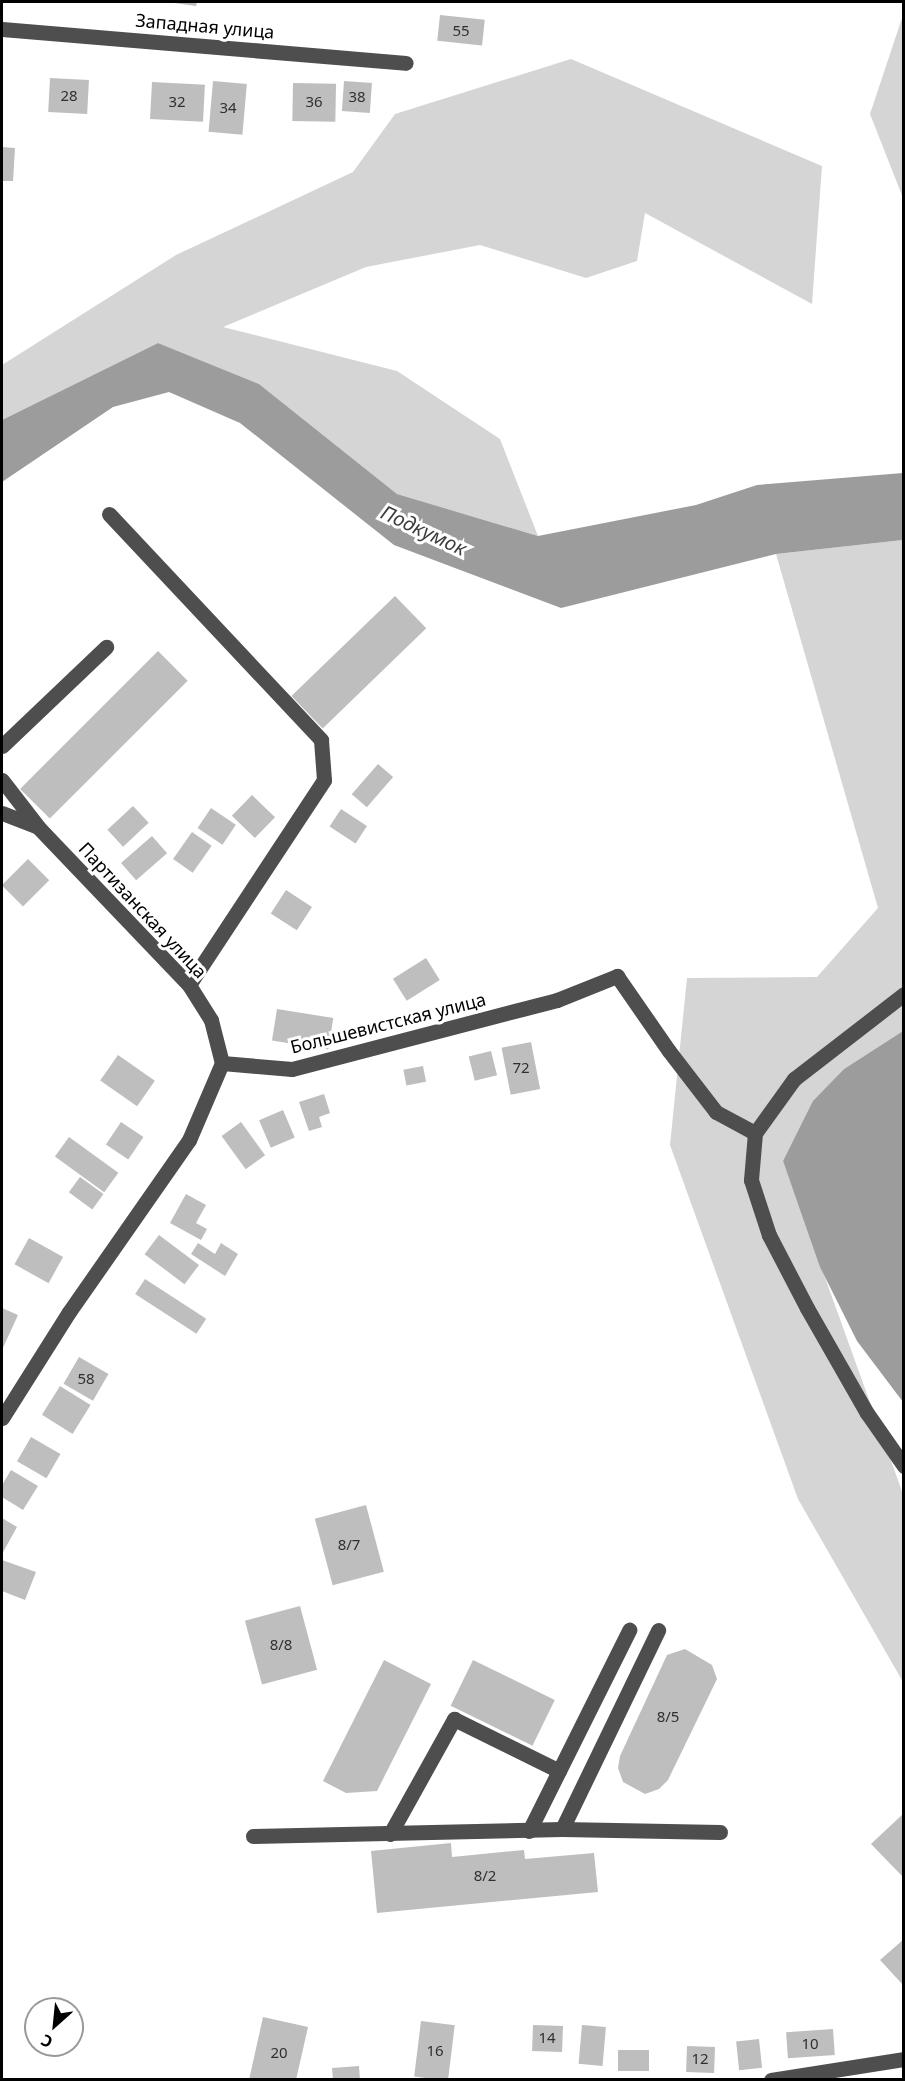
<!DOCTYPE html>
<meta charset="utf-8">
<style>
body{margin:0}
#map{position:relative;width:905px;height:2081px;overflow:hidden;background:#fff;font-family:"Noto Sans",sans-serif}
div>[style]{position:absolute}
.green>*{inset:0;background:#d5d5d5}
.water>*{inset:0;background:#9c9c9c}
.building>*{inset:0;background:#bebebe;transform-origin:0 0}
.minor>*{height:15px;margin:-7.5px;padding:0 7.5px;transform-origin:7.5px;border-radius:7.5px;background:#4e4e4e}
span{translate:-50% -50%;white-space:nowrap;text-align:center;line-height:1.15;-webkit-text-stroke:6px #fff;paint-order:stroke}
.number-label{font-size:15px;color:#303030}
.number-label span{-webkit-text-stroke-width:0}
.street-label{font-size:18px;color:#000}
.water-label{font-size:20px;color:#3d3d3d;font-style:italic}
.frame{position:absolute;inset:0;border:3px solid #000;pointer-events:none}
.north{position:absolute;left:24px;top:1997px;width:60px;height:60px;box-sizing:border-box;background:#fff;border:2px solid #999;border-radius:50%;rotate:207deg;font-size:16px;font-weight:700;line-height:24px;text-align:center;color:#000}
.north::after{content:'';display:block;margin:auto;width:21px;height:27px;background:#000;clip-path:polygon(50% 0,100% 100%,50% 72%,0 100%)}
</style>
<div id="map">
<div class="green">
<i style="clip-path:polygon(903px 15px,903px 198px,870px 114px)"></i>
<i style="clip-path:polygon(571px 59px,822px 166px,812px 304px,645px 213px,637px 261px,586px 278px,480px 245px,366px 267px,223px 327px,397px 371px,500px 439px,538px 536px,397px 494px,259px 384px,158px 343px,2px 420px,2px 365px,176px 255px,353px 172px,395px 114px)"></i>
<i style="clip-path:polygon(903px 540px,903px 1031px,844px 1069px,814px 1101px,783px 1161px,903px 1494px,903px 1682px,798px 1499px,670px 1145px,687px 978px,817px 977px,878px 908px,776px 554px)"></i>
</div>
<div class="water">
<i style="clip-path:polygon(158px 343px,259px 384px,397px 494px,538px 536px,696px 505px,757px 485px,903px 473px,903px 540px,776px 554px,561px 608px,394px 545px,240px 423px,169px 392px,113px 407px,2px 482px,2px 420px)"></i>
<i style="clip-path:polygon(903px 1031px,903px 1402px,857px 1341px,820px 1267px,783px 1161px,813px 1101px,844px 1069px)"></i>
</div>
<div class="building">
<i style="clip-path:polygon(167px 2px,197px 2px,196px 6px)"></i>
<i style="left:440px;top:15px;width:45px;height:26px;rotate:6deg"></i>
<i style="left:50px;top:78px;width:39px;height:34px;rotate:3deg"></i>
<i style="left:213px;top:81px;width:34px;height:51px;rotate:5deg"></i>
<i style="left:344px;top:81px;width:28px;height:30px;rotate:4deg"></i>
<i style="left:152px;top:82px;width:53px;height:37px;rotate:3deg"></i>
<i style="left:293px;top:83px;width:43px;height:38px;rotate:1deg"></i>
<i style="clip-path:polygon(2px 147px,15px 148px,13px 181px,2px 181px)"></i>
<i style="left:395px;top:596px;width:45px;height:144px;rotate:46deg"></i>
<i style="left:158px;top:651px;width:42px;height:195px;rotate:45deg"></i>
<i style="left:378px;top:764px;width:20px;height:40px;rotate:41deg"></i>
<i style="left:252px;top:795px;width:32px;height:29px;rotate:44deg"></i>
<i style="left:133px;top:806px;width:23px;height:35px;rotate:47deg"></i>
<i style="left:211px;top:808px;width:30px;height:24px;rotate:34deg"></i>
<i style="left:341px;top:809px;width:31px;height:21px;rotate:33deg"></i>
<i style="left:192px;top:832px;width:24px;height:33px;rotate:35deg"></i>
<i style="left:152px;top:836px;width:23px;height:41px;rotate:49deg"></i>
<i style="left:28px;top:859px;width:30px;height:37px;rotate:45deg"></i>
<i style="left:286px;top:890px;width:31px;height:28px;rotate:33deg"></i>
<i style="left:426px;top:958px;width:26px;height:39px;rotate:58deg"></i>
<i style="left:277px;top:1009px;width:57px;height:32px;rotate:9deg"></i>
<i style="left:531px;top:1042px;width:48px;height:30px;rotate:79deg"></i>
<i style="left:491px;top:1051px;width:25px;height:23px;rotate:76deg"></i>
<i style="left:118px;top:1055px;width:45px;height:31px;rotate:35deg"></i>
<i style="left:423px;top:1066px;width:16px;height:20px;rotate:79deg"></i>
<i style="clip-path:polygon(324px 1094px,330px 1113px,319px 1117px,322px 1127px,309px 1131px,299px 1102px)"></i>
<i style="left:283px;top:1110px;width:30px;height:26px;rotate:67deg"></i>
<i style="left:121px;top:1122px;width:27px;height:27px;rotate:34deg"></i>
<i style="left:241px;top:1122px;width:41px;height:24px;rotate:54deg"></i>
<i style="left:69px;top:1137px;width:61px;height:24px;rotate:36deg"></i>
<i style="left:80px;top:1177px;width:29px;height:19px;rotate:36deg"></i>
<i style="clip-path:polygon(186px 1194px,206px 1205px,196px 1223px,207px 1229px,201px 1240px,170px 1223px)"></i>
<i style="left:159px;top:1235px;width:50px;height:24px;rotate:37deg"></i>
<i style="left:29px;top:1238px;width:39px;height:30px;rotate:29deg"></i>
<i style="clip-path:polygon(198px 1243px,215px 1254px,221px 1243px,238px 1254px,225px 1276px,191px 1254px)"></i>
<i style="left:145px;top:1279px;width:73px;height:18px;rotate:33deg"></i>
<i style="clip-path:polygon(2px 1308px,18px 1315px,2px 1350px)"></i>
<i style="left:79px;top:1357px;width:34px;height:31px;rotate:30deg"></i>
<i style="left:60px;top:1386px;width:36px;height:34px;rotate:32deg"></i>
<i style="left:31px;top:1437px;width:34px;height:28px;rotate:30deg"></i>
<i style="clip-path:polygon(11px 1470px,38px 1486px,23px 1510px,2px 1497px,2px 1485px)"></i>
<i style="left:366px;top:1505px;width:69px;height:53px;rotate:75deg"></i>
<i style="clip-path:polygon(2px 1518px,17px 1527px,2px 1554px)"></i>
<i style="clip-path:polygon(2px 1560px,36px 1572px,25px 1600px,2px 1591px)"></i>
<i style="left:300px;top:1606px;width:66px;height:57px;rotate:75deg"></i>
<i style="clip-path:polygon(685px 1649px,712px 1665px,717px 1679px,668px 1780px,659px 1789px,645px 1794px,623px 1782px,618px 1768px,620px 1756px,667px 1655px)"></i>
<i style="clip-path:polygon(384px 1660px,431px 1684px,377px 1791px,346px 1793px,323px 1781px)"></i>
<i style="left:473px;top:1660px;width:91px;height:51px;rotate:26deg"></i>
<i style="clip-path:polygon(904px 1813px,904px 1878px,871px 1844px)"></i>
<i style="clip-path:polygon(451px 1843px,452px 1857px,524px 1850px,525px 1859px,594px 1853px,598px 1892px,377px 1913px,371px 1851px)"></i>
<i style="clip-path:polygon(904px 1939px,904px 1986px,880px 1960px)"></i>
<i style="clip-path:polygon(263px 2017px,308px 2027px,296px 2080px,249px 2080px)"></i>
<i style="left:421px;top:2021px;width:34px;height:56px;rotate:7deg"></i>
<i style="left:533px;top:2025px;width:30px;height:26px;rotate:2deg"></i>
<i style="left:582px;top:2025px;width:24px;height:39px;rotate:5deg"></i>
<i style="left:833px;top:2029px;width:26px;height:47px;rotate:86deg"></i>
<i style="left:759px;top:2039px;width:29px;height:23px;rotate:84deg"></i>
<i style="left:687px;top:2046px;width:28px;height:26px;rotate:2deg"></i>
<i style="left:649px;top:2050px;width:21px;height:31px;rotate:90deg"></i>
<i style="clip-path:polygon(359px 2066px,360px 2080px,333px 2080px,332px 2068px)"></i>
</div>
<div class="minor">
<i style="left:2px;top:29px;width:405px;rotate:4.8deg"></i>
<i style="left:109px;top:514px;width:310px;rotate:46.8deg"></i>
<i style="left:321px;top:740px;width:40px;rotate:85.7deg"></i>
<i style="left:324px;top:780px;width:245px;rotate:123.4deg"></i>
<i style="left:2px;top:746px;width:144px;rotate:-43.6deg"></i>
<i style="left:2px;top:780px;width:56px;rotate:52.3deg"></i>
<i style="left:2px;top:813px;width:39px;rotate:21deg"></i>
<i style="left:38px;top:827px;width:219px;rotate:46.3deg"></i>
<i style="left:189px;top:985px;width:41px;rotate:57.8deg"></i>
<i style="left:211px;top:1020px;width:44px;rotate:75.7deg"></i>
<i style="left:904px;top:994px;width:139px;rotate:142.3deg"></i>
<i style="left:794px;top:1079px;width:67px;rotate:125.8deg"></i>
<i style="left:755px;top:1133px;width:47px;rotate:94.9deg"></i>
<i style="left:751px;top:1180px;width:58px;rotate:71.9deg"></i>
<i style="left:769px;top:1235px;width:82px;rotate:62.5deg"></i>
<i style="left:807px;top:1308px;width:121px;rotate:60.3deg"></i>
<i style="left:867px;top:1413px;width:65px;rotate:55.1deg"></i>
<i style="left:222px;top:1063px;width:70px;rotate:4.9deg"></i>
<i style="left:292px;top:1069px;width:274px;rotate:-14.6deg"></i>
<i style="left:557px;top:1000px;width:65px;rotate:-21.8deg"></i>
<i style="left:617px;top:976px;width:91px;rotate:55.3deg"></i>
<i style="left:669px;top:1051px;width:77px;rotate:52.4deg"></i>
<i style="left:716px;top:1112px;width:44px;rotate:28.3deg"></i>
<i style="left:2px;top:1418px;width:125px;rotate:-57.7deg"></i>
<i style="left:69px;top:1312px;width:210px;rotate:-55.1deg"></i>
<i style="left:189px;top:1140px;width:84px;rotate:-66.8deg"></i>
<i style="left:562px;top:1829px;width:221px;rotate:-64.2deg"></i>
<i style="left:529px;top:1831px;width:225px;rotate:-63.5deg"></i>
<i style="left:390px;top:1834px;width:132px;rotate:-60.9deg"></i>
<i style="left:454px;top:1719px;width:117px;rotate:26.3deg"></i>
<i style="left:253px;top:1836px;width:309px;rotate:-1.3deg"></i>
<i style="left:562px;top:1829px;width:158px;rotate:1.1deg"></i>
<i style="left:771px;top:2080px;width:135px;rotate:-9deg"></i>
</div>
<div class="number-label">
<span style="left:461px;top:31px">55</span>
<span style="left:69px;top:96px">28</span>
<span style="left:357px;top:97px">38</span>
<span style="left:177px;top:102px">32</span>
<span style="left:314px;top:102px">36</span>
<span style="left:228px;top:108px">34</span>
<span style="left:521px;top:1068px">72</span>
<span style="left:86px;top:1379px">58</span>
<span style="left:349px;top:1545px">8/7</span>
<span style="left:281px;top:1645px">8/8</span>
<span style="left:668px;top:1717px">8/5</span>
<span style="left:485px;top:1876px">8/2</span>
<span style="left:547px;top:2038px">14</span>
<span style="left:810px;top:2044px">10</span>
<span style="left:435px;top:2051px">16</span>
<span style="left:279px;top:2053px">20</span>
<span style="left:700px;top:2059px">12</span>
</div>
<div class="street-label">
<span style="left:205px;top:26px;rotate:5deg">Западная улица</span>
<span style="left:143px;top:910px;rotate:47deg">Партизанская улица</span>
<span style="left:388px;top:1023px;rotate:-14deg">Большевистская улица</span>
</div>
<div class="water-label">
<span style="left:424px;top:530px;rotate:25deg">Подкумок</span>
</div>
<div class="frame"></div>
<div class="north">С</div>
</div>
